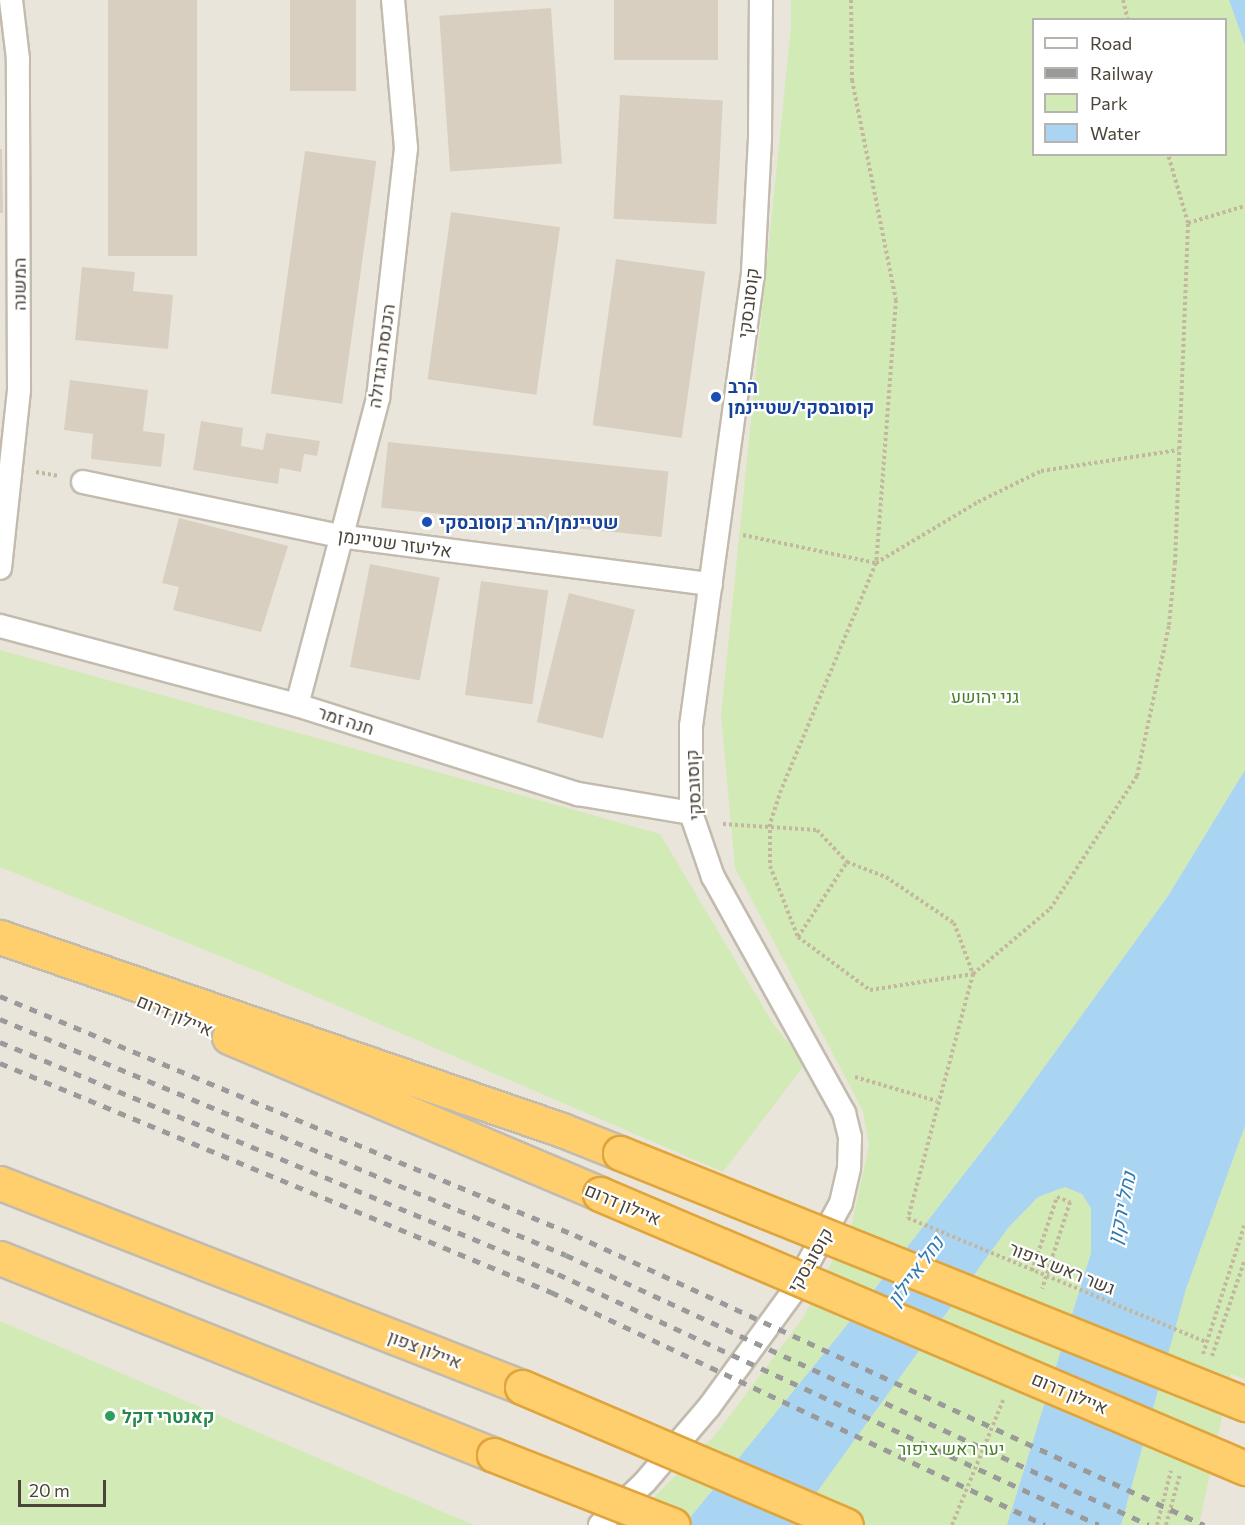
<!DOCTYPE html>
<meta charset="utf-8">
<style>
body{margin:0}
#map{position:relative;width:1245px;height:1525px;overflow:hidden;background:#f6f3ec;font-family:Commissioner,Heebo,sans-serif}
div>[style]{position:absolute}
.residential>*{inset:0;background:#eae5da}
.green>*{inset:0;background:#d2eab5}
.water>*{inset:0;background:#a9d4f2}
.building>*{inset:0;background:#d8cfc1;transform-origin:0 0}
.path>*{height:4px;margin-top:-2px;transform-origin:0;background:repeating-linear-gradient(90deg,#c4b79f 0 3px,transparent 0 6px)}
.roads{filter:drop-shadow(2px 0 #c2bbae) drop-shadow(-2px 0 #c2bbae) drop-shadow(0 2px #c2bbae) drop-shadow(0 -2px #c2bbae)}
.street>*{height:22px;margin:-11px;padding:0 11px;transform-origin:11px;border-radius:11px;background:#fff}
.highway>*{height:33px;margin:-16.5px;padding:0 16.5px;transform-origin:16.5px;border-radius:16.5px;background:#ffcf6e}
.rail>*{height:4.5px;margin-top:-2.25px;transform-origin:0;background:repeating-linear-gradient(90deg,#9a9a9a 0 8px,transparent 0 16px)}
.path-bridge>*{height:4px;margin-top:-2px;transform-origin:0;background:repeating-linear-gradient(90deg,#c4b79f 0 3px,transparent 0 6px)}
.bridges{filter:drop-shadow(2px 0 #e0a43c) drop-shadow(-2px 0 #e0a43c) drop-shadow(0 2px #e0a43c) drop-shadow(0 -2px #e0a43c)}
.highway-bridge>*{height:33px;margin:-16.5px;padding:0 16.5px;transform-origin:16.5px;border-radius:16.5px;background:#ffcf6e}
.dots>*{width:16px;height:16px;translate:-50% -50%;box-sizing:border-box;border:3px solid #fff;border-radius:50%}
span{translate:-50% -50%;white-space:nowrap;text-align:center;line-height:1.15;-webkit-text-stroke:4.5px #fff;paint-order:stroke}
.street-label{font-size:18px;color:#4b4439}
.transit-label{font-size:18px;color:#164399;font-weight:700}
.left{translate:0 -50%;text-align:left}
.park-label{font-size:18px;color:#4a7f2a}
.leisure-label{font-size:18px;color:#27864d;font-weight:700}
.water-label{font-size:20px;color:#2e7ab2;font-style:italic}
.legend{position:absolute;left:1032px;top:18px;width:195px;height:138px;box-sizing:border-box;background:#fff;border:2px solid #b7b4b0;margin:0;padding:8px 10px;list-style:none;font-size:18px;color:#4b4439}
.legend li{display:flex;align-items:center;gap:12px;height:30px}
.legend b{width:30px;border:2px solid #b7b4b0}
.scale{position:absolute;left:18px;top:1480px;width:88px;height:27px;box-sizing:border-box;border:3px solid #4b4439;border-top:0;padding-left:8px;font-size:18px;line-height:21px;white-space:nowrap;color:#4b4439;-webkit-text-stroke:4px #fff;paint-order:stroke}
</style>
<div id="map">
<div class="residential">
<i style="clip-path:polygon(evenodd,0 0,1245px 0,1245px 1525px,0 1525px,0 0,1034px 20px,1226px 20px,1226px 154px,1034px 154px,1034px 20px)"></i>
</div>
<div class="green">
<i style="clip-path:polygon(evenodd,791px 0,1229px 0,1245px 45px,1245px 770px,1168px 896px,1006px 1120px,839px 1335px,684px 1525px,627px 1525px,716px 1434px,803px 1318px,852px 1223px,869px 1146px,863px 1111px,735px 868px,721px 715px,791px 27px,791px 0,1034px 20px,1226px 20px,1226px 154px,1034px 154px,1034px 20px)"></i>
<i style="clip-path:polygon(0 650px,660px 834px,774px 1025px,805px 1064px,723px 1172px,252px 969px,0 867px)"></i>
<i style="clip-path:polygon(1245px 1126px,1245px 1379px,1231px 1374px,1199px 1525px,1121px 1525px,1186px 1289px)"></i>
<i style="clip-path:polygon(1065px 1187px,1082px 1194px,1091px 1208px,1091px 1253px,1007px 1525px,793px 1525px,1008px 1228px,1038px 1197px)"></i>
<i style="clip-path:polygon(0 1321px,441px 1511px,474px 1525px,0 1525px)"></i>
</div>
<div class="water">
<i style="clip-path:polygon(1229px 0,1245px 0,1245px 45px)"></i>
<i style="clip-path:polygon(1245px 770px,1245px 1126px,1186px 1289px,1121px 1525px,1007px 1525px,1091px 1253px,1091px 1208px,1082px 1194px,1065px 1187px,1038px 1197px,1008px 1228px,793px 1525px,684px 1525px,839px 1335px,1006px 1120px,1168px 896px)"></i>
</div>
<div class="building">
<i style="left:108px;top:0;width:89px;height:256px"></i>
<i style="left:290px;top:0;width:66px;height:91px"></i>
<i style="left:614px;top:0;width:104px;height:60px"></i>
<i style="left:551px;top:8px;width:156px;height:112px;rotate:86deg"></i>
<i style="left:620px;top:95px;width:103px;height:124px;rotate:3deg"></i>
<i style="clip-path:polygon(0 149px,2px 149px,3px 213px,0 213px)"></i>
<i style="left:305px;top:151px;width:72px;height:245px;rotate:8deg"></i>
<i style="left:451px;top:212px;width:110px;height:169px;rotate:8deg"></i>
<i style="left:616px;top:259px;width:90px;height:168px;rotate:8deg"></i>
<i style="clip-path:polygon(82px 267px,135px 272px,133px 291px,173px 295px,168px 349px,75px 340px)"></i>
<i style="clip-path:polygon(70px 380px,148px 390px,143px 431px,165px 434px,161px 467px,91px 459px,93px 434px,64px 430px)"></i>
<i style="clip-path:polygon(201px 421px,243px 428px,241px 446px,263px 450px,266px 433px,320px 441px,317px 456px,304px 454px,301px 472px,280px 468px,278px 484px,193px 470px)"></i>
<i style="left:388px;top:442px;width:282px;height:66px;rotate:6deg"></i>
<i style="clip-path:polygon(179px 518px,288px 546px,261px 632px,173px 610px,179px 587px,162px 583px)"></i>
<i style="left:370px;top:564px;width:71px;height:105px;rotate:11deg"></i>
<i style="left:481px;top:581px;width:68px;height:115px;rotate:8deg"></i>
<i style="left:569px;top:593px;width:68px;height:133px;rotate:14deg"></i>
</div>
<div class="path">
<i style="left:851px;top:0;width:80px;rotate:89.3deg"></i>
<i style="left:852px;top:80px;width:224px;rotate:78.7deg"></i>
<i style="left:896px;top:300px;width:264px;rotate:94.3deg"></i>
<i style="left:876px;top:563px;width:246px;rotate:112.7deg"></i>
<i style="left:781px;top:790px;width:36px;rotate:108deg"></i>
<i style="left:770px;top:824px;width:42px;rotate:90deg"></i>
<i style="left:770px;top:866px;width:76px;rotate:68.5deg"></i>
<i style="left:798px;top:937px;width:89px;rotate:36.4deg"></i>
<i style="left:870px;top:990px;width:104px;rotate:-8.8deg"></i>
<i style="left:973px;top:974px;width:101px;rotate:-40.2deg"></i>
<i style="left:1050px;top:909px;width:159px;rotate:-56.8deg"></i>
<i style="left:1137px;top:776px;width:154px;rotate:-78deg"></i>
<i style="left:1169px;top:625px;width:62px;rotate:-84.5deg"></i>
<i style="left:1175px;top:563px;width:340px;rotate:-87.8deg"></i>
<i style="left:1188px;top:223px;width:72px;rotate:-106.2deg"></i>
<i style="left:1123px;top:0;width:21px;rotate:76deg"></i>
<i style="left:1188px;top:223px;width:59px;rotate:-16.6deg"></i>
<i style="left:36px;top:472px;width:22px;rotate:10deg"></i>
<i style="left:743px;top:535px;width:136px;rotate:11.9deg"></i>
<i style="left:876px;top:563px;width:119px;rotate:-30.9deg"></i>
<i style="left:978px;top:502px;width:70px;rotate:-26.2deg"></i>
<i style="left:1041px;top:471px;width:139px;rotate:-8.7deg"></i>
<i style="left:723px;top:824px;width:94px;rotate:3.7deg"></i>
<i style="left:817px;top:830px;width:44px;rotate:46.8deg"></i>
<i style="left:847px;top:862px;width:42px;rotate:21deg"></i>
<i style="left:886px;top:877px;width:82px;rotate:34.1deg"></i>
<i style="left:954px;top:923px;width:54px;rotate:69.6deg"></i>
<i style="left:973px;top:974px;width:253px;rotate:104.9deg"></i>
<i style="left:798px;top:937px;width:90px;rotate:-56.8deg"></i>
<i style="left:855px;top:1077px;width:85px;rotate:16.3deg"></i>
<i style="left:1032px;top:1271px;width:78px;rotate:-71.3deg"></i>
<i style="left:1057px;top:1197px;width:14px;rotate:21deg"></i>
<i style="left:1070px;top:1202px;width:91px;rotate:107.8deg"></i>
<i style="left:1203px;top:1354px;width:138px;rotate:-72.2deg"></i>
<i style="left:1212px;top:1356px;width:102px;rotate:-71.2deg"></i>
<i style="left:952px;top:1525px;width:137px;rotate:-67.7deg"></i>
<i style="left:1157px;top:1525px;width:56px;rotate:-75.5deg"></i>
<i style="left:1166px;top:1525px;width:53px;rotate:-74.6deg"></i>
</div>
<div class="roads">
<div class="street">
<i style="left:83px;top:482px;width:262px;rotate:11.9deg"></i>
<i style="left:339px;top:536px;width:375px;rotate:7.4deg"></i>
<i style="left:0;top:568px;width:180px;rotate:-83.9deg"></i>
<i style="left:19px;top:389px;width:330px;rotate:-90.2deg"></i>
<i style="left:18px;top:59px;width:59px;rotate:-96.8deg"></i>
<i style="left:0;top:626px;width:307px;rotate:14.9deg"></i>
<i style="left:297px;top:705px;width:295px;rotate:17.6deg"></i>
<i style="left:578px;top:794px;width:115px;rotate:9.5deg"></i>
<i style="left:297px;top:705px;width:318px;rotate:-75.2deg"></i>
<i style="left:378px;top:398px;width:252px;rotate:-83.6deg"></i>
<i style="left:406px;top:148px;width:149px;rotate:-95deg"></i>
<i style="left:600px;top:1525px;width:62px;rotate:-43.7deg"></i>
<i style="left:645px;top:1482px;width:99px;rotate:-49.5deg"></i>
<i style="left:709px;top:1407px;width:141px;rotate:-53.9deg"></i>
<i style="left:792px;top:1293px;width:102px;rotate:-61.4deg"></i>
<i style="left:841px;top:1203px;width:37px;rotate:-77deg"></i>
<i style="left:849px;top:1167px;width:30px;rotate:-88deg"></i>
<i style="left:850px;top:1137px;width:25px;rotate:-104deg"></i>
<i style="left:844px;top:1113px;width:270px;rotate:-119deg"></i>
<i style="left:713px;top:877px;width:68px;rotate:-109deg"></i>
<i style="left:691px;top:813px;width:87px;rotate:-90deg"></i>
<i style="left:691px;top:726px;width:458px;rotate:-82.2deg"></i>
<i style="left:753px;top:272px;width:134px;rotate:-87deg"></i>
<i style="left:760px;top:138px;width:138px;rotate:-89.6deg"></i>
</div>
<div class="highway">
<i style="left:0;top:937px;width:594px;rotate:18.95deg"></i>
<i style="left:562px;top:1130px;width:62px;rotate:21.6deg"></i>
<i style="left:229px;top:1037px;width:403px;rotate:22.9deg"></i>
<i style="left:0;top:1183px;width:560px;rotate:21.35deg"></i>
<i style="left:0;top:1258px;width:532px;rotate:21.74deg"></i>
</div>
</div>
<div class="rail">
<i style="left:0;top:996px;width:623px;rotate:22.57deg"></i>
<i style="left:575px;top:1235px;width:693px;rotate:24.75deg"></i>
<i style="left:0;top:1019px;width:613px;rotate:22.63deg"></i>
<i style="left:566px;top:1255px;width:642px;rotate:24.85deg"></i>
<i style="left:0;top:1042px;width:604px;rotate:22.58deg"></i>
<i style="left:558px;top:1274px;width:596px;rotate:24.89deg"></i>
<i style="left:0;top:1063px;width:597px;rotate:22.57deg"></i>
<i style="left:551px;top:1292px;width:546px;rotate:25.25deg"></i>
</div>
<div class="path-bridge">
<i style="left:908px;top:1218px;width:323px;rotate:22.6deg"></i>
</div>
<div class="bridges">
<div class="highway-bridge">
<i style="left:620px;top:1153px;width:674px;rotate:21.88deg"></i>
<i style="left:600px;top:1194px;width:701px;rotate:23.02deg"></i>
<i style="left:522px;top:1387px;width:352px;rotate:23.1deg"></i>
<i style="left:494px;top:1455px;width:192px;rotate:21.4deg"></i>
</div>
</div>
<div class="dots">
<i style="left:716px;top:397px;background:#1a4fb4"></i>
<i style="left:427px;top:522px;background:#1a4fb4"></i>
<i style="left:110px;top:1416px;background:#2e9e5b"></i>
</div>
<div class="street-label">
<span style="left:19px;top:284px;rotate:-90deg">המשנה</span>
<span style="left:748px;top:303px;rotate:-83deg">קוסובסקי</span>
<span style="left:381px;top:356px;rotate:-82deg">הכנסת הגדולה</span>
<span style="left:395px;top:543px;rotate:8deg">אליעזר שטיינמן</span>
<span style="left:346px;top:720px;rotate:18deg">חנה זמר</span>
<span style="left:693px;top:785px;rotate:-93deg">קוסובסקי</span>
<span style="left:175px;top:1015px;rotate:23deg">איילון דרום</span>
<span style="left:623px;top:1204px;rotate:23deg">איילון דרום</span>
<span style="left:810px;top:1260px;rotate:-60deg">קוסובסקי</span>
<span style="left:1062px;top:1268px;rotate:22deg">גשר ראש ציפור</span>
<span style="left:425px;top:1349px;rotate:21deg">איילון צפון</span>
<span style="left:1070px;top:1393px;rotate:23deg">איילון דרום</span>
</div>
<div class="transit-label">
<span class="left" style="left:728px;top:397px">הרב<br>קוסובסקי/שטיינמן</span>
<span class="left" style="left:439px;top:522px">שטיינמן/הרב קוסובסקי</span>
</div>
<div class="park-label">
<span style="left:985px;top:696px">גני יהושע</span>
<span style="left:951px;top:1448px">יער ראש ציפור</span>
</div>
<div class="leisure-label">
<span class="left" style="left:122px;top:1416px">קאנטרי דקל</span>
</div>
<div class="water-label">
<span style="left:1121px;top:1208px;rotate:-78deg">נחל ירקון</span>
<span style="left:915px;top:1271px;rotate:-54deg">נחל איילון</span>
</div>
<ul class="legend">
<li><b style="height:8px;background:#fff"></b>Road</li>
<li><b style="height:8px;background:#9a9a9a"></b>Railway</li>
<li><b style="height:16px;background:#d2eab5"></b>Park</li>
<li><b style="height:16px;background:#a9d4f2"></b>Water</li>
</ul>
<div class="scale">20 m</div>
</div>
